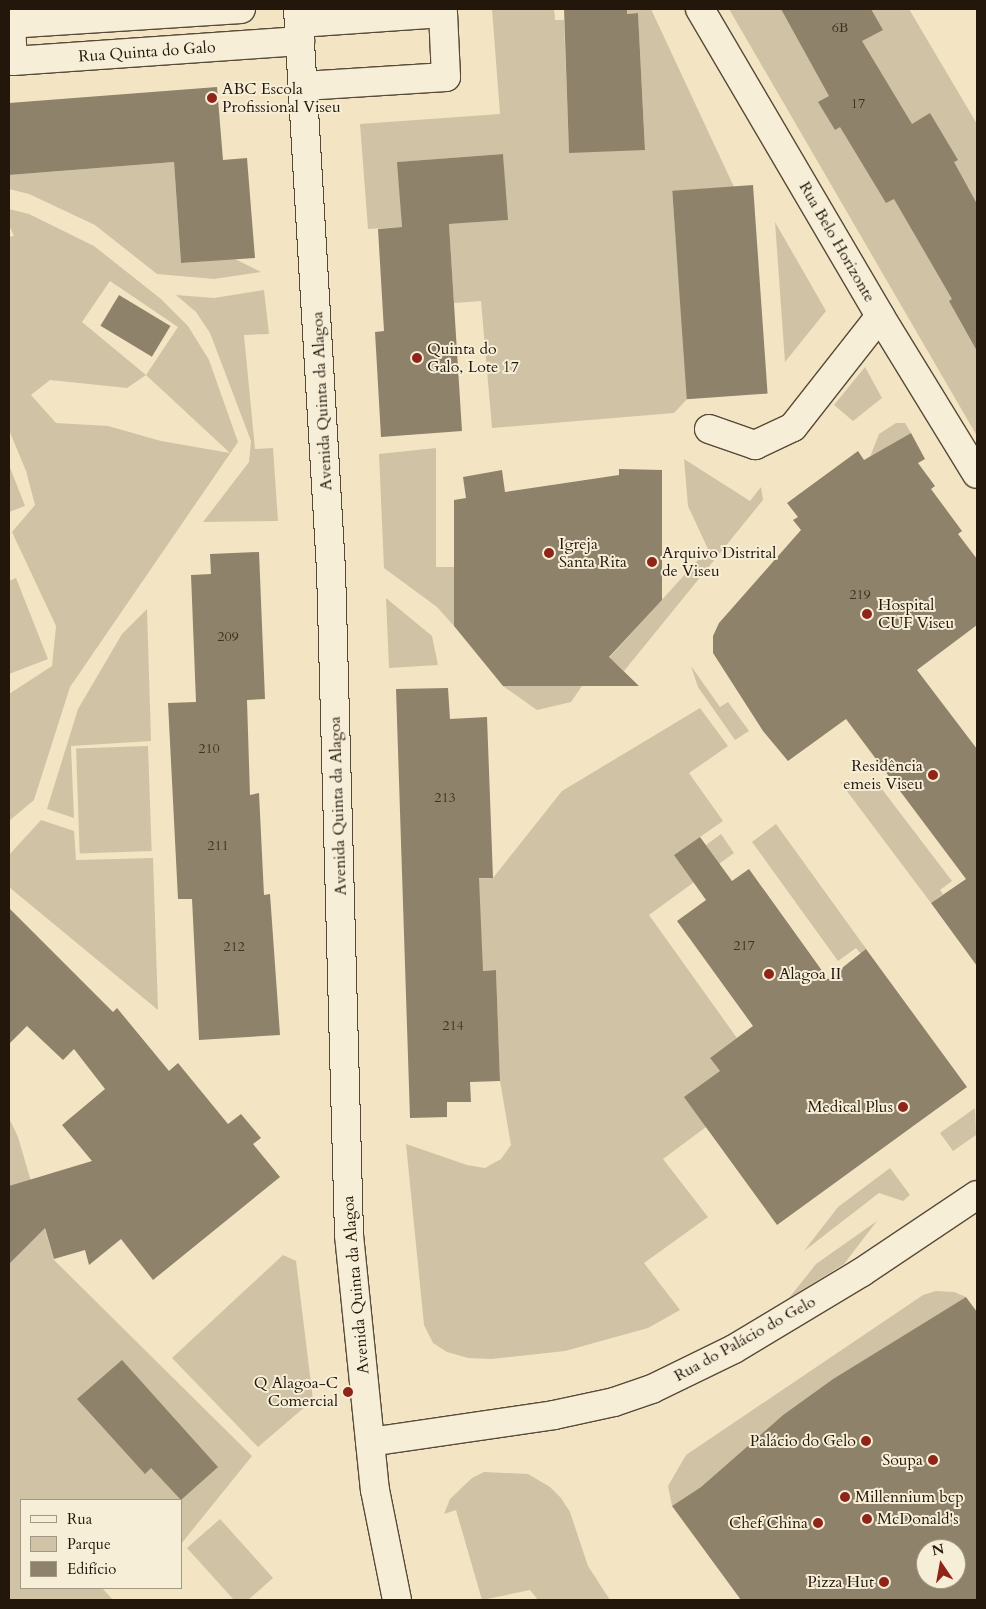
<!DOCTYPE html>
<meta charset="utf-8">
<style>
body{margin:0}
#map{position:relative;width:986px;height:1609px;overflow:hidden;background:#f3e5c3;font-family:Cardo,serif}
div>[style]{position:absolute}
.green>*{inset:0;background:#d0c2a4;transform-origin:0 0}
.building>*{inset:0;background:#8f826a;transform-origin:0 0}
.roads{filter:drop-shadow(1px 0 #574a38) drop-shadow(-1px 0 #574a38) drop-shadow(0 1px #574a38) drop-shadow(0 -1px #574a38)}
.minor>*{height:28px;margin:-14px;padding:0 14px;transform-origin:14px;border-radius:14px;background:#f7eed8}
.tertiary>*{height:28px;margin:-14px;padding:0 14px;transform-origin:14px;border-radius:14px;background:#f7eed8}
.dots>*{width:14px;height:14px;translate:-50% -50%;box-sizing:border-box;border:2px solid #f7eed8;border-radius:50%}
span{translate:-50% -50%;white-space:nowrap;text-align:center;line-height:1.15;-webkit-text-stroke:4px #f7eed8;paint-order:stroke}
.number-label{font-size:14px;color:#3e3122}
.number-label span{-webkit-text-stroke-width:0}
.street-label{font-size:16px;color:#23160a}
.poi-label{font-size:16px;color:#23160a}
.left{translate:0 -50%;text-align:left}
.right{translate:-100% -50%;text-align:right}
.frame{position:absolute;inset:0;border:10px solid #23160a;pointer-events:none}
.legend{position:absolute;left:20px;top:1499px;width:162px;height:90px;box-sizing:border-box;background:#f7eed8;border:1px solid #a29886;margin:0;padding:6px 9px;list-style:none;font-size:15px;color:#23160a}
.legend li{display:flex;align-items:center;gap:10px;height:25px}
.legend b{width:25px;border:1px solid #a29886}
.north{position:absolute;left:916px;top:1539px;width:50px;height:50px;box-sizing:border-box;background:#f7eed8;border:1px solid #a29886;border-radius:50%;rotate:348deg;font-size:14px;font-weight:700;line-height:20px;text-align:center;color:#23160a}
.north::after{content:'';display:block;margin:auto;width:18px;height:22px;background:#8f2418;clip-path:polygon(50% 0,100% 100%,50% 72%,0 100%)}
</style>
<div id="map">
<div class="green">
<i style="clip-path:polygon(492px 9px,554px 9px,555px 20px,564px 20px,569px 152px,645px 149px,638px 13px,627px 14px,627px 9px,651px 9px,734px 187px,672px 191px,688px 398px,674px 413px,492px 428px,481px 301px,454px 303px,449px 224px,507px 220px,503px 154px,398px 162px,402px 227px,368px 229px,360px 124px,500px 114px)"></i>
<i style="clip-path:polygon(729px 9px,909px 9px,977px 124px,977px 436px)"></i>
<i style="clip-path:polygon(174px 162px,181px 263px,235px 259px,261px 272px,214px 279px,157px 274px,95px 225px,29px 194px,9px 189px,9px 175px)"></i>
<i style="clip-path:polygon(evenodd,9px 209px,29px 214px,94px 246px,161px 299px,188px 326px,209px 360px,238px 442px,70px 687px,34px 800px,9px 821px,9px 694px,52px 666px,56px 626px,12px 532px,35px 505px,26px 471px,9px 430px,9px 237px,14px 236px,9px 225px,9px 209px,110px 281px,178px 327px,146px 375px,82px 322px,110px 281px,9px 209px,146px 375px,230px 453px,161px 441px,108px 426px,56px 423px,31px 395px,50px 380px,127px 388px,146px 375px)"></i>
<i style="clip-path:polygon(775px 222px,826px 311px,785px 362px)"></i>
<i style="clip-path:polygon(264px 290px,269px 334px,244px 335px,255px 449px,273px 448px,278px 521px,203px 522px,249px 462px,251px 441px,210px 333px,196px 312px,176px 295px,214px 298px)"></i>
<i style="clip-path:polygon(865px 367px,882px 398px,853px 421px,834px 405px)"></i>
<i style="clip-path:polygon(896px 423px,905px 423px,911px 433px,870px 457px,879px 434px)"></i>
<i style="clip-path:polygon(436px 448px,436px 567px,454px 567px,454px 626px,437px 607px,384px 568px,379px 454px)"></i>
<i style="clip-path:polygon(684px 459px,750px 501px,761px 487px,763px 500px,624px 671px,609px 658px,708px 549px,688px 506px)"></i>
<i style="clip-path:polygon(9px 465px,25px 506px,9px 512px)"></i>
<i style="clip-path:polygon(16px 578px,48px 659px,9px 674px,9px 581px)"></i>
<i style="clip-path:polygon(386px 598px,432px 636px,438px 665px,389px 668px)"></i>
<i style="clip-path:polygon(147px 609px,151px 741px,71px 746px,74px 818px,47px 809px,78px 709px,122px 634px)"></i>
<i style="clip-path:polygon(691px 666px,720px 707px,728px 702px,749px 731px,735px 740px,698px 687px)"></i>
<i style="clip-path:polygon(503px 686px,582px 686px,571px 702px,537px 710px)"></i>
<i style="clip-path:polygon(700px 708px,728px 746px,689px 773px,723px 821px,674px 855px,711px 853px,706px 845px,721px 834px,734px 853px,649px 915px,737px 1038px,710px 1058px,720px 1071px,706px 1127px,663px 1159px,708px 1217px,644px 1263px,680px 1310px,648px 1328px,565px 1351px,491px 1359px,468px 1358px,447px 1352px,433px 1343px,424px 1325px,406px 1144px,467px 1165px,485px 1168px,501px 1159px,511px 1145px,500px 1081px,496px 970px,483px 971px,450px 879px,493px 878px,562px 791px)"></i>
<i style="left:148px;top:746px;width:105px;height:72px;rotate:88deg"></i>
<i style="clip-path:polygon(840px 782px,856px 787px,878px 784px,952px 881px,940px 890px,943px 894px,931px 903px)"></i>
<i style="clip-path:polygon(41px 820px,74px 831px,76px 860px,153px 858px,158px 1010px,9px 887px,9px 855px)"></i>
<i style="clip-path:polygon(776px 824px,867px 950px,861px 954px,856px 948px,838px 961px,752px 842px)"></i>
<i style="clip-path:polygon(975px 1108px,976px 1135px,953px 1151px,940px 1133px)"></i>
<i style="clip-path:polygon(9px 1118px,18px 1137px,54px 1260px,252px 1456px,181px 1544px,181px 1500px,21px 1500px,21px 1588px,102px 1588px,113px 1600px,9px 1600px)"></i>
<i style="clip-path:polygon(890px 1168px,910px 1195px,903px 1201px,879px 1193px,804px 1251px,838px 1207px)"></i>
<i style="clip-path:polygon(877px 1221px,844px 1264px,789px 1298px,816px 1264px)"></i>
<i style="clip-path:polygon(283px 1255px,296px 1261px,313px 1400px,258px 1447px,172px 1358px)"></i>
<i style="clip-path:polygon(936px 1291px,954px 1292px,966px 1297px,833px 1379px,783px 1415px,701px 1487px,672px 1506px,668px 1486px,686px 1455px,923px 1295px)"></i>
<i style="clip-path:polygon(484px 1472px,528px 1474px,550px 1487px,561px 1498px,570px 1512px,588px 1566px,610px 1600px,538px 1600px,530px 1590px,482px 1600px,456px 1510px,444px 1514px,450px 1499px,472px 1478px)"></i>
<i style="clip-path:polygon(220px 1519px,273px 1578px,248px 1600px,234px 1600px,187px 1548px)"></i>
</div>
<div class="building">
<i style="clip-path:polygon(564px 9px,627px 9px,627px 14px,638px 13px,645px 150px,569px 153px)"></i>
<i style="clip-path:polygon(781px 9px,871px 9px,883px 30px,862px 41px,912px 124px,930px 113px,958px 160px,954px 162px,977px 204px,977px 351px,949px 301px,952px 299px,894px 199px,886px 203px,840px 127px,835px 130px,818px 102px,829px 96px)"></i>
<i style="clip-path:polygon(217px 87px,223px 160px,247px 158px,255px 258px,181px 263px,174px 162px,9px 175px,9px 103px)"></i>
<i style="clip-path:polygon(503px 154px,508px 220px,449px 224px,462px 431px,381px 437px,375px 332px,384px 331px,378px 229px,402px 227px,397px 162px)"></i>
<i style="left:753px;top:185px;width:209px;height:81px;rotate:86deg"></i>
<i style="left:119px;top:295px;width:60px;height:36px;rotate:31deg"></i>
<i style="clip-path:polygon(911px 433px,925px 459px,918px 463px,935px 486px,931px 489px,962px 531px,958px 534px,977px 559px,977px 625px,917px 670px,977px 749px,977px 966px,931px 903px,966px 879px,846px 719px,788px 761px,763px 731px,713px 653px,713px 636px,719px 623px,801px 530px,793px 520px,798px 517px,787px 503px,858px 451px,864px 460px)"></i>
<i style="clip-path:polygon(619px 469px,662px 470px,662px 600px,609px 657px,639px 686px,503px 686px,454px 626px,454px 500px,466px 498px,463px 477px,502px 470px,505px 492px,619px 475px)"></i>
<i style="clip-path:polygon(259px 552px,265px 699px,247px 700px,250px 795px,259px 793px,264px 895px,270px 894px,280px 1035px,199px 1040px,192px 899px,178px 899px,168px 703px,196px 702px,191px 575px,211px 574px,210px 554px)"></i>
<i style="clip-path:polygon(448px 688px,450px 719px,487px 717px,493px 878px,479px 878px,483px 971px,496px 970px,500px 1081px,470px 1082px,471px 1102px,447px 1102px,447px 1117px,410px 1118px,396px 689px)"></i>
<i style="clip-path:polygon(700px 837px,732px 881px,749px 869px,828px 979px,866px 949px,967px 1087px,777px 1225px,684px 1097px,720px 1071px,710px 1058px,753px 1026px,677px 921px,706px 900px,674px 855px)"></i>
<i style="clip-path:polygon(9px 908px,113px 1012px,117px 1008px,169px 1071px,178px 1063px,228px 1124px,241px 1114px,261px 1138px,253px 1144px,280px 1177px,153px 1280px,121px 1239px,89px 1265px,85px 1250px,54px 1259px,45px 1228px,9px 1264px,9px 1186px,92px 1161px,62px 1125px,105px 1089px,74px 1049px,63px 1060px,27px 1026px,9px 1044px)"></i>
<i style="clip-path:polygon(evenodd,966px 1297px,977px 1312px,977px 1600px,741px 1600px,672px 1506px,701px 1487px,783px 1415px,833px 1379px,966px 1297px,926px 1549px,956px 1549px,956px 1579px,926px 1579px,926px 1549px)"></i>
<i style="clip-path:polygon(122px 1360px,218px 1467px,181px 1500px,151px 1468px,145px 1474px,77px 1399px)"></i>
</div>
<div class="roads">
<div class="minor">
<i style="left:241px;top:9px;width:230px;rotate:176.3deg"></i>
<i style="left:11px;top:24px;width:37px;rotate:87deg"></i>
<i style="left:13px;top:61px;width:288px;rotate:-4deg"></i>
<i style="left:700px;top:9px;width:356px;rotate:59.6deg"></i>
<i style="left:880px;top:316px;width:185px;rotate:58.5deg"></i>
<i style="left:299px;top:23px;width:144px;rotate:-4deg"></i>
<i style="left:443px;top:13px;width:64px;rotate:87.3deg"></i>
<i style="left:446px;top:77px;width:143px;rotate:176.4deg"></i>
<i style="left:709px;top:429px;width:49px;rotate:19.2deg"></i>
<i style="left:755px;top:445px;width:42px;rotate:-25.3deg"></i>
<i style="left:793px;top:427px;width:141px;rotate:-51.9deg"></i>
<i style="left:370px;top:1442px;width:186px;rotate:-8.3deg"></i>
<i style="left:554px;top:1415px;width:61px;rotate:-12.2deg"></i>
<i style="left:614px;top:1402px;width:40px;rotate:-18.9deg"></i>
<i style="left:652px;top:1389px;width:91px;rotate:-26deg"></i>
<i style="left:734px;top:1349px;width:149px;rotate:-31deg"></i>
<i style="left:862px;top:1272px;width:138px;rotate:-33.8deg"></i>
</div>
<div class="tertiary">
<i style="left:298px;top:9px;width:561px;rotate:86.63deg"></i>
<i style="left:331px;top:569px;width:666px;rotate:88.45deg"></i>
<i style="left:349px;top:1235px;width:256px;rotate:84.2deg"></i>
<i style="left:375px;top:1490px;width:112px;rotate:78.7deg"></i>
</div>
</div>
<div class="dots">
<i style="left:212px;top:98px;background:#8f2418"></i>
<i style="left:417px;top:358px;background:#8f2418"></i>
<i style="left:549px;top:553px;background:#8f2418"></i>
<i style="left:652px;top:562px;background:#8f2418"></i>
<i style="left:867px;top:614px;background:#8f2418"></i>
<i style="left:933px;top:775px;background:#8f2418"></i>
<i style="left:769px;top:974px;background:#8f2418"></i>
<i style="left:903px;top:1107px;background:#8f2418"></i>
<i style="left:348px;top:1392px;background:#8f2418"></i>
<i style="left:866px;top:1441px;background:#8f2418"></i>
<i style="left:933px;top:1460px;background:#8f2418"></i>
<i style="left:845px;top:1497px;background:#8f2418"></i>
<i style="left:867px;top:1519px;background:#8f2418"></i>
<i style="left:818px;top:1523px;background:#8f2418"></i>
<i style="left:884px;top:1582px;background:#8f2418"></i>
</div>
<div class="number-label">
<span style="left:840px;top:28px">6B</span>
<span style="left:858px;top:104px">17</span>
<span style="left:860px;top:595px">219</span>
<span style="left:228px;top:637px">209</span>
<span style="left:209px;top:749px">210</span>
<span style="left:445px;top:798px">213</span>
<span style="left:218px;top:846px">211</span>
<span style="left:744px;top:946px">217</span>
<span style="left:234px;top:947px">212</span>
<span style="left:453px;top:1026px">214</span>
</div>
<div class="street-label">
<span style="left:147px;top:52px;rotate:-4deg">Rua Quinta do Galo</span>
<span style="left:837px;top:242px;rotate:60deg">Rua Belo Horizonte</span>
<span style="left:322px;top:401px;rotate:-93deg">Avenida Quinta da Alagoa</span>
<span style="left:338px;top:806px;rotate:-92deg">Avenida Quinta da Alagoa</span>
<span style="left:356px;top:1285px;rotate:-95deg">Avenida Quinta da Alagoa</span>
<span style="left:745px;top:1339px;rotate:-29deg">Rua do Palácio do Gelo</span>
</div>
<div class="poi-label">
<span class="left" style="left:222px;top:98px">ABC Escola<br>Profissional Viseu</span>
<span class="left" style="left:427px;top:358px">Quinta do<br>Galo, Lote 17</span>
<span class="left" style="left:559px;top:553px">Igreja<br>Santa Rita</span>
<span class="left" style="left:662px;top:562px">Arquivo Distrital<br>de Viseu</span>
<span class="left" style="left:878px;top:614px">Hospital<br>CUF Viseu</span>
<span class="right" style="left:923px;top:775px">Residência<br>emeis Viseu</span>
<span class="left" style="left:779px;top:974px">Alagoa II</span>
<span class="right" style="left:893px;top:1107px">Medical Plus</span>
<span class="right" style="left:338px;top:1392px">Q Alagoa-C<br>Comercial</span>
<span class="right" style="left:856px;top:1441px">Palácio do Gelo</span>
<span class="right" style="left:923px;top:1460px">Soupa</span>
<span class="left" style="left:855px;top:1497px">Millennium bcp</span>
<span class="left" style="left:877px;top:1519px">McDonald's</span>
<span class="right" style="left:808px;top:1523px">Chef China</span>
<span class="right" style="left:874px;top:1582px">Pizza Hut</span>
</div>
<div class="frame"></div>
<ul class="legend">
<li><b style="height:6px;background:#f7eed8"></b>Rua</li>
<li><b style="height:14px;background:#d0c2a4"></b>Parque</li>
<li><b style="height:14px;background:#8f826a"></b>Edifício</li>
</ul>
<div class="north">N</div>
</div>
